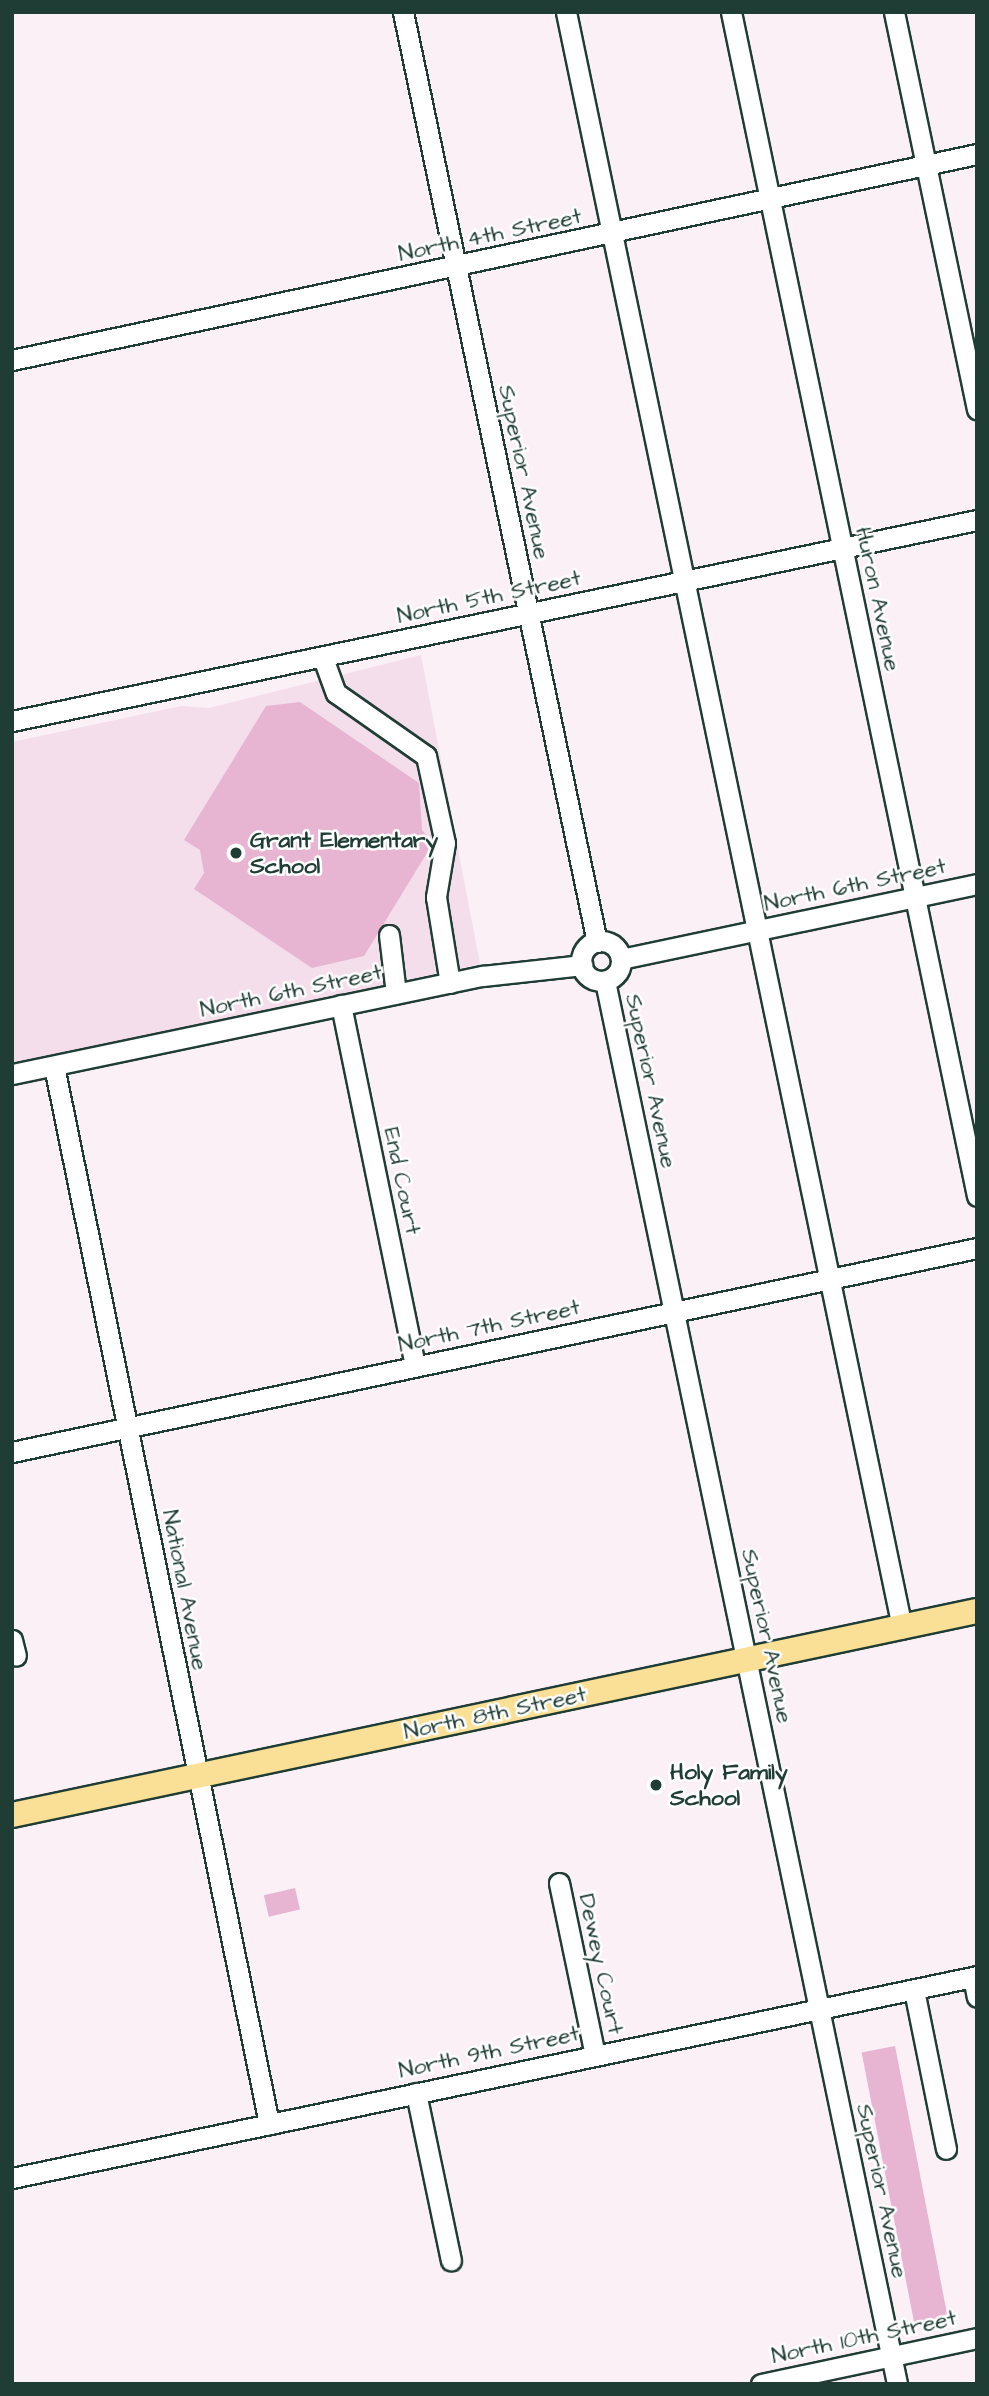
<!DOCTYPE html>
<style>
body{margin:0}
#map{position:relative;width:989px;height:2396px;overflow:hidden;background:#faf0f6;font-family:"Architects Daughter",sans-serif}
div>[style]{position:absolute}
.built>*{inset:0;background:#f4deeb}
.building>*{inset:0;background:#e7b5d2;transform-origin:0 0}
.roads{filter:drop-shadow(2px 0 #1f3d34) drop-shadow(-2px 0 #1f3d34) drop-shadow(0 2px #1f3d34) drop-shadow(0 -2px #1f3d34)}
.minor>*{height:19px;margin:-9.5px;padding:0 9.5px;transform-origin:9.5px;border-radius:9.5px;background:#fff}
.minor>.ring{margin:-9.5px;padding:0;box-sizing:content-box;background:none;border:19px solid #fff;border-radius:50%}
.major>*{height:24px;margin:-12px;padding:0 12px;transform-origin:12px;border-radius:12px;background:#fadf96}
.dots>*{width:19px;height:19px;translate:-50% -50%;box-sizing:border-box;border:4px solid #fff;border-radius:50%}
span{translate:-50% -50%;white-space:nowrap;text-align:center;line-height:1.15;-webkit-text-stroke:5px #fff;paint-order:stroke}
.street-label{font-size:23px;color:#1f3d34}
.poi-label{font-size:23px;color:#1f3d34;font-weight:700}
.left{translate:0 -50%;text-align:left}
.frame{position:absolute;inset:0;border:14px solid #1f3d34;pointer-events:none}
</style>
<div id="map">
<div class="built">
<i style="clip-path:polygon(421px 655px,480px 964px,12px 1065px,12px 742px,181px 706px,209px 708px)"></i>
</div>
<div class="building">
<i style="clip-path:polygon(300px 702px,419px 783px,422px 830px,433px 843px,364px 956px,312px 968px,194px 889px,204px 873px,200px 850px,184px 840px,266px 706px)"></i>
<i style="left:295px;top:1888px;width:22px;height:32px;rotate:77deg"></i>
<i style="left:895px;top:2046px;width:280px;height:34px;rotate:79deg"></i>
</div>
<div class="roads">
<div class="minor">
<i style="left:403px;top:12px;width:950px;rotate:78.22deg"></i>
<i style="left:566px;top:12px;width:1651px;rotate:78.25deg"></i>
<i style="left:731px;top:12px;width:1209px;rotate:78.26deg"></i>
<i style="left:894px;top:12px;width:406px;rotate:78.2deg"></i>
<i style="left:12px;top:360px;width:987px;rotate:-12.05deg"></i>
<i style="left:323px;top:658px;width:37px;rotate:70deg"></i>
<i style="left:336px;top:693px;width:110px;rotate:35deg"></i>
<i style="left:426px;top:756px;width:89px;rotate:77.7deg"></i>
<i style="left:445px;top:843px;width:55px;rotate:99.5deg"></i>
<i style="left:436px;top:897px;width:87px;rotate:80.8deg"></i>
<i style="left:12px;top:721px;width:986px;rotate:-11.77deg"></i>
<i style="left:389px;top:935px;width:59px;rotate:83.2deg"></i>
<i class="ring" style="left:581px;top:941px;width:21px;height:21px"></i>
<i style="left:621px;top:959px;width:364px;rotate:-11.9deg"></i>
<i style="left:605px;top:981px;width:1433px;rotate:78.24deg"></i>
<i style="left:341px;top:1005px;width:369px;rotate:78.4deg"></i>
<i style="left:54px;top:1066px;width:1080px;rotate:78.51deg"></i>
<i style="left:12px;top:1074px;width:481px;rotate:-11.8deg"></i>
<i style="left:483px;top:976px;width:100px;rotate:-6.3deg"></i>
<i style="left:12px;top:1452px;width:986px;rotate:-11.94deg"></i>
<i style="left:12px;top:1640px;width:16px;rotate:76deg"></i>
<i style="left:559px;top:1883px;width:176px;rotate:78.2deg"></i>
<i style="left:973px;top:1977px;width:20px;rotate:79deg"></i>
<i style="left:914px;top:1990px;width:162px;rotate:78.6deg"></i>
<i style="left:416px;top:2093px;width:171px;rotate:78.2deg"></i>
<i style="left:12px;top:2178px;width:986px;rotate:-11.82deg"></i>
<i style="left:761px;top:2384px;width:221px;rotate:-12deg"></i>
</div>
<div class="major">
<i style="left:12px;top:1815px;width:986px;rotate:-11.94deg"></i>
</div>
</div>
<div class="dots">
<i style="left:236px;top:853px;background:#1f3d34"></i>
<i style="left:656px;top:1785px;background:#1f3d34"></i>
</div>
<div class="street-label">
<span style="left:490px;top:235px;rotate:-12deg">North 4th Street</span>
<span style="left:524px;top:472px;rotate:78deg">Superior Avenue</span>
<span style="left:489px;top:597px;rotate:-12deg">North 5th Street</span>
<span style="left:878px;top:599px;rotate:78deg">Huron Avenue</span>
<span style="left:855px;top:885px;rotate:-12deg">North 6th Street</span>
<span style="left:291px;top:991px;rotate:-12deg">North 6th Street</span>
<span style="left:651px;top:1081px;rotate:78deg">Superior Avenue</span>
<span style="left:402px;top:1181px;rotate:78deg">End Court</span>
<span style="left:489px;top:1326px;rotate:-12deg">North 7th Street</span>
<span style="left:185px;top:1590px;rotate:79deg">National Avenue</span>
<span style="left:767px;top:1636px;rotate:78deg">Superior Avenue</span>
<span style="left:495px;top:1713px;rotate:-12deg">North 8th Street</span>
<span style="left:601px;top:1964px;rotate:78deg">Dewey Court</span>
<span style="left:489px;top:2052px;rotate:-12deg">North 9th Street</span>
<span style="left:882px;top:2191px;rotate:78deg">Superior Avenue</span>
<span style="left:864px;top:2337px;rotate:-12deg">North 10th Street</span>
</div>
<div class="poi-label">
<span class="left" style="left:250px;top:853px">Grant Elementary<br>School</span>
<span class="left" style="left:670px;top:1785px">Holy Family<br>School</span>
</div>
<div class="frame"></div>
</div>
